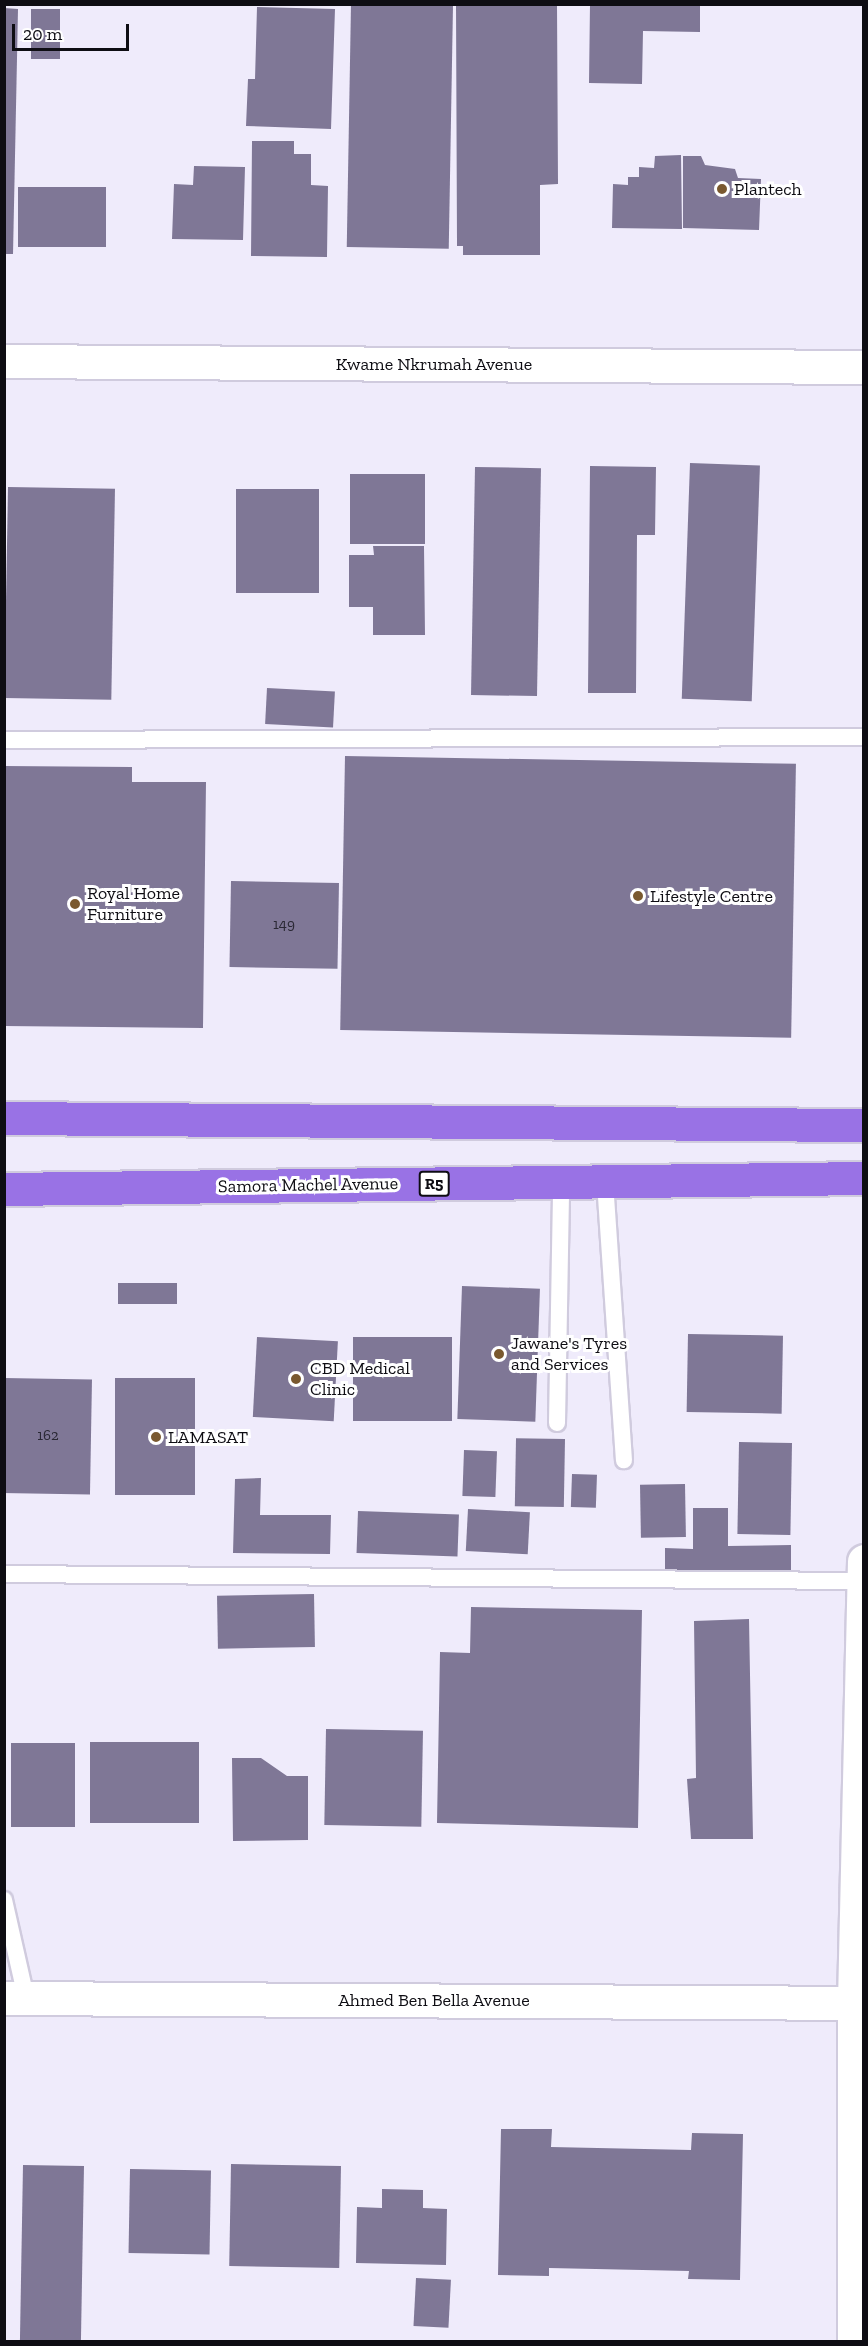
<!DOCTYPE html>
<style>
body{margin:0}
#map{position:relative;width:868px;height:2346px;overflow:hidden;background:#f9f8fc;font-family:"Zilla Slab",serif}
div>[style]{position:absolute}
.built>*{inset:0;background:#efebfb;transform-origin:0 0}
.building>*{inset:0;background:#7f7796;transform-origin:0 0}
.roads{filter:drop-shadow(2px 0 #d0cbde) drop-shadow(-2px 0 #d0cbde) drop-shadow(0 2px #d0cbde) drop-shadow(0 -2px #d0cbde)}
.lane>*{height:16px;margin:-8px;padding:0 8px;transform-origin:8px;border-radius:8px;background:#fff}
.street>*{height:33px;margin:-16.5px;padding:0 16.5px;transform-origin:16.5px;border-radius:16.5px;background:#fff}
.highway>*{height:33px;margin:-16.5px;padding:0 16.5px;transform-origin:16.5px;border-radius:16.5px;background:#9972e5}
.dots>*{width:16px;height:16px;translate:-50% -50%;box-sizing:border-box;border:3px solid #fff;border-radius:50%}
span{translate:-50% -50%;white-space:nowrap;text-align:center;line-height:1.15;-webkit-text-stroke:6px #fff;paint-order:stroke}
.number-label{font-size:15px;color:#2a2834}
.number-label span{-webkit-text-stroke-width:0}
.shield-label span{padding:2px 4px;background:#fff;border:2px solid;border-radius:4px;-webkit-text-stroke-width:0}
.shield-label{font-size:16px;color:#0e0d13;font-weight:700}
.poi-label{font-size:18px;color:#0e0d13}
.left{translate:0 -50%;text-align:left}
.street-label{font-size:18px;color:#0e0d13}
.frame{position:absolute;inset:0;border:6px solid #0e0d13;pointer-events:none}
.scale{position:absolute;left:12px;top:24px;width:117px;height:27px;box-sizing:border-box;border:3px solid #0e0d13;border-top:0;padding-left:8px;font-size:18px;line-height:21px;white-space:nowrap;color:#0e0d13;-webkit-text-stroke:4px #fff;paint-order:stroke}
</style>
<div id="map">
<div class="built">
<i style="left:5px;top:5px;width:858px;height:2337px"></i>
</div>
<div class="building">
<i style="left:351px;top:4px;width:102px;height:243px;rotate:1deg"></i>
<i style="clip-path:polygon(456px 4px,557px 4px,558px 184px,540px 185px,540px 255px,463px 255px,463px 246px,457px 246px)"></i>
<i style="clip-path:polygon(590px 4px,700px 4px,700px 32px,643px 31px,642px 84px,589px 83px)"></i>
<i style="clip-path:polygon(257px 7px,335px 9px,331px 129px,246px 126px,248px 79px,255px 79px)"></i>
<i style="clip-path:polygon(4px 8px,18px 9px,13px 254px,4px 254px)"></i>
<i style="left:31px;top:9px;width:29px;height:50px"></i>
<i style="clip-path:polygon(252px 141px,294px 141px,294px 154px,311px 154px,311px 185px,328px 186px,327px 257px,251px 256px)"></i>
<i style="clip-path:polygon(681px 155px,682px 229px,612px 228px,613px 184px,628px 185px,628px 177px,639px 177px,639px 167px,654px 168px,655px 156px)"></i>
<i style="clip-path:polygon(683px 156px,701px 156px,705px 165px,735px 169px,738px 178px,761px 179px,759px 230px,683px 228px)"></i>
<i style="clip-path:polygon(194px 166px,245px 167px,243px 240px,172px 239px,174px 184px,193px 185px)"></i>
<i style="left:18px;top:187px;width:88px;height:60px"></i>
<i style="left:690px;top:463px;width:70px;height:236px;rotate:2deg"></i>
<i style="clip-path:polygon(590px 466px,656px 467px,655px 535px,637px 535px,636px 693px,588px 693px)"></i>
<i style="left:475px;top:467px;width:66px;height:228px;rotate:1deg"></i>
<i style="left:350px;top:474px;width:75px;height:70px"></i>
<i style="left:8px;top:487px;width:107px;height:211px;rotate:1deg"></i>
<i style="left:236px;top:489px;width:83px;height:104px"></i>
<i style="clip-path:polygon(373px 546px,424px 546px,425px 635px,373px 635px,373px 607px,349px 607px,349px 555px,374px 555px)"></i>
<i style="left:267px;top:688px;width:68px;height:36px;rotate:3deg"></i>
<i style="left:345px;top:756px;width:451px;height:274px;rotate:1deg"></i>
<i style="clip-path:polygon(4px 766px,132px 767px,132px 782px,206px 782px,203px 1028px,4px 1026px)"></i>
<i style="left:231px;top:881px;width:108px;height:86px;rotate:1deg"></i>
<i style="left:118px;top:1283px;width:59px;height:21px"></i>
<i style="left:462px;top:1286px;width:78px;height:133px;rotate:2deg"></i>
<i style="left:688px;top:1334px;width:95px;height:78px;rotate:1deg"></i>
<i style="left:257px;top:1337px;width:81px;height:80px;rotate:3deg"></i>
<i style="left:353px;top:1337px;width:99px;height:84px"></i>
<i style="left:4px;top:1378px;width:88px;height:115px;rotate:1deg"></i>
<i style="left:195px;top:1378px;width:117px;height:80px;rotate:90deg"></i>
<i style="left:565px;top:1439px;width:68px;height:49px;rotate:91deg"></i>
<i style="left:792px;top:1443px;width:92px;height:53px;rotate:91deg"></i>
<i style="left:464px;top:1450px;width:33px;height:46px;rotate:2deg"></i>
<i style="left:572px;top:1474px;width:25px;height:33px;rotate:2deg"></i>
<i style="clip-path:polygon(261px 1478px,260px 1515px,331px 1515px,330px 1554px,233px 1553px,235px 1479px)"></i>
<i style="left:685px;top:1484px;width:53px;height:45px;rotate:89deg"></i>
<i style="clip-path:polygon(693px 1508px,728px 1508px,728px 1546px,791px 1545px,791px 1570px,665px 1570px,665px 1548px,693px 1549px)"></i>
<i style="left:468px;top:1509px;width:62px;height:42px;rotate:3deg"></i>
<i style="left:358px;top:1511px;width:101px;height:42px;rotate:2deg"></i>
<i style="left:314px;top:1594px;width:53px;height:97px;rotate:89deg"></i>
<i style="clip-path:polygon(471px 1607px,642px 1610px,638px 1828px,437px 1823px,440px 1652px,470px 1653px)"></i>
<i style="clip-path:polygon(749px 1619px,753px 1839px,691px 1839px,687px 1779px,696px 1778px,694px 1621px)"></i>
<i style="left:326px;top:1729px;width:97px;height:96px;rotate:1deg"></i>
<i style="left:90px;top:1742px;width:109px;height:81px"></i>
<i style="left:11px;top:1743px;width:64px;height:84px"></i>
<i style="clip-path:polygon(232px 1758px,261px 1758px,287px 1776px,308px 1776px,308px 1840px,233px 1841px)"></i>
<i style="clip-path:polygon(501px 2129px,552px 2129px,551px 2147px,691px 2150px,692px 2133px,743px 2134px,740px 2280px,688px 2279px,689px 2271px,549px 2268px,549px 2276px,498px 2275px)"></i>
<i style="left:231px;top:2164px;width:110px;height:102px;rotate:1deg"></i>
<i style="left:23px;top:2165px;width:61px;height:177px;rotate:1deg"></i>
<i style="left:130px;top:2169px;width:81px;height:84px;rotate:1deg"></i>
<i style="clip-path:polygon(382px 2189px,423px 2190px,423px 2208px,447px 2209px,446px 2265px,356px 2263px,357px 2207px,382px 2208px)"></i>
<i style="left:416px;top:2278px;width:35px;height:48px;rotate:3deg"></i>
</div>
<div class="roads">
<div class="lane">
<i style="left:4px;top:740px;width:860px;rotate:-0.2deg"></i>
<i style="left:605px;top:1182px;width:279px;rotate:86.1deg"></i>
<i style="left:557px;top:1423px;width:241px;rotate:-89deg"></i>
<i style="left:4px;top:1574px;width:860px;rotate:0.47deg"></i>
<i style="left:4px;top:1900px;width:100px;rotate:77.3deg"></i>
</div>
<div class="street">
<i style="left:4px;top:361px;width:860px;rotate:0.4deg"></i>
<i style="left:4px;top:1998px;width:860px;rotate:0.33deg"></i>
<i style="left:854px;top:2342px;width:340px;rotate:-90deg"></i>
<i style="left:854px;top:2002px;width:441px;rotate:-88.7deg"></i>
</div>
<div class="highway">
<i style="left:4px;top:1118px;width:860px;rotate:0.47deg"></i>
<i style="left:4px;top:1189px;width:860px;rotate:-0.73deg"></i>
</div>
</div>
<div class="dots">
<i style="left:722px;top:189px;background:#7a592f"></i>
<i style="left:638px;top:896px;background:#7a592f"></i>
<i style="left:75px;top:904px;background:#7a592f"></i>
<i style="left:499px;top:1354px;background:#7a592f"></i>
<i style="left:296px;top:1379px;background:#7a592f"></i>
<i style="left:156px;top:1437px;background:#7a592f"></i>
</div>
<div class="number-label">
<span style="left:284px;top:925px">149</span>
<span style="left:48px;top:1436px">162</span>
</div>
<div class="shield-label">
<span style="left:434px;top:1184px">R5</span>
</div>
<div class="poi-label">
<span class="left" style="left:734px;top:189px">Plantech</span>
<span class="left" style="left:87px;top:904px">Royal Home<br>Furniture</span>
<span class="left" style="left:650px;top:896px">Lifestyle Centre</span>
<span class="left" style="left:511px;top:1354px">Jawane's Tyres<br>and Services</span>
<span class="left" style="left:310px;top:1379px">CBD Medical<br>Clinic</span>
<span class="left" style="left:168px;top:1437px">LAMASAT</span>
</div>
<div class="street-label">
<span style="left:434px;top:364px">Kwame Nkrumah Avenue</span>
<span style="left:308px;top:1185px;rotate:-1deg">Samora Machel Avenue</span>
<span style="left:434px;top:2000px">Ahmed Ben Bella Avenue</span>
</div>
<div class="frame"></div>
<div class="scale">20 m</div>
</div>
